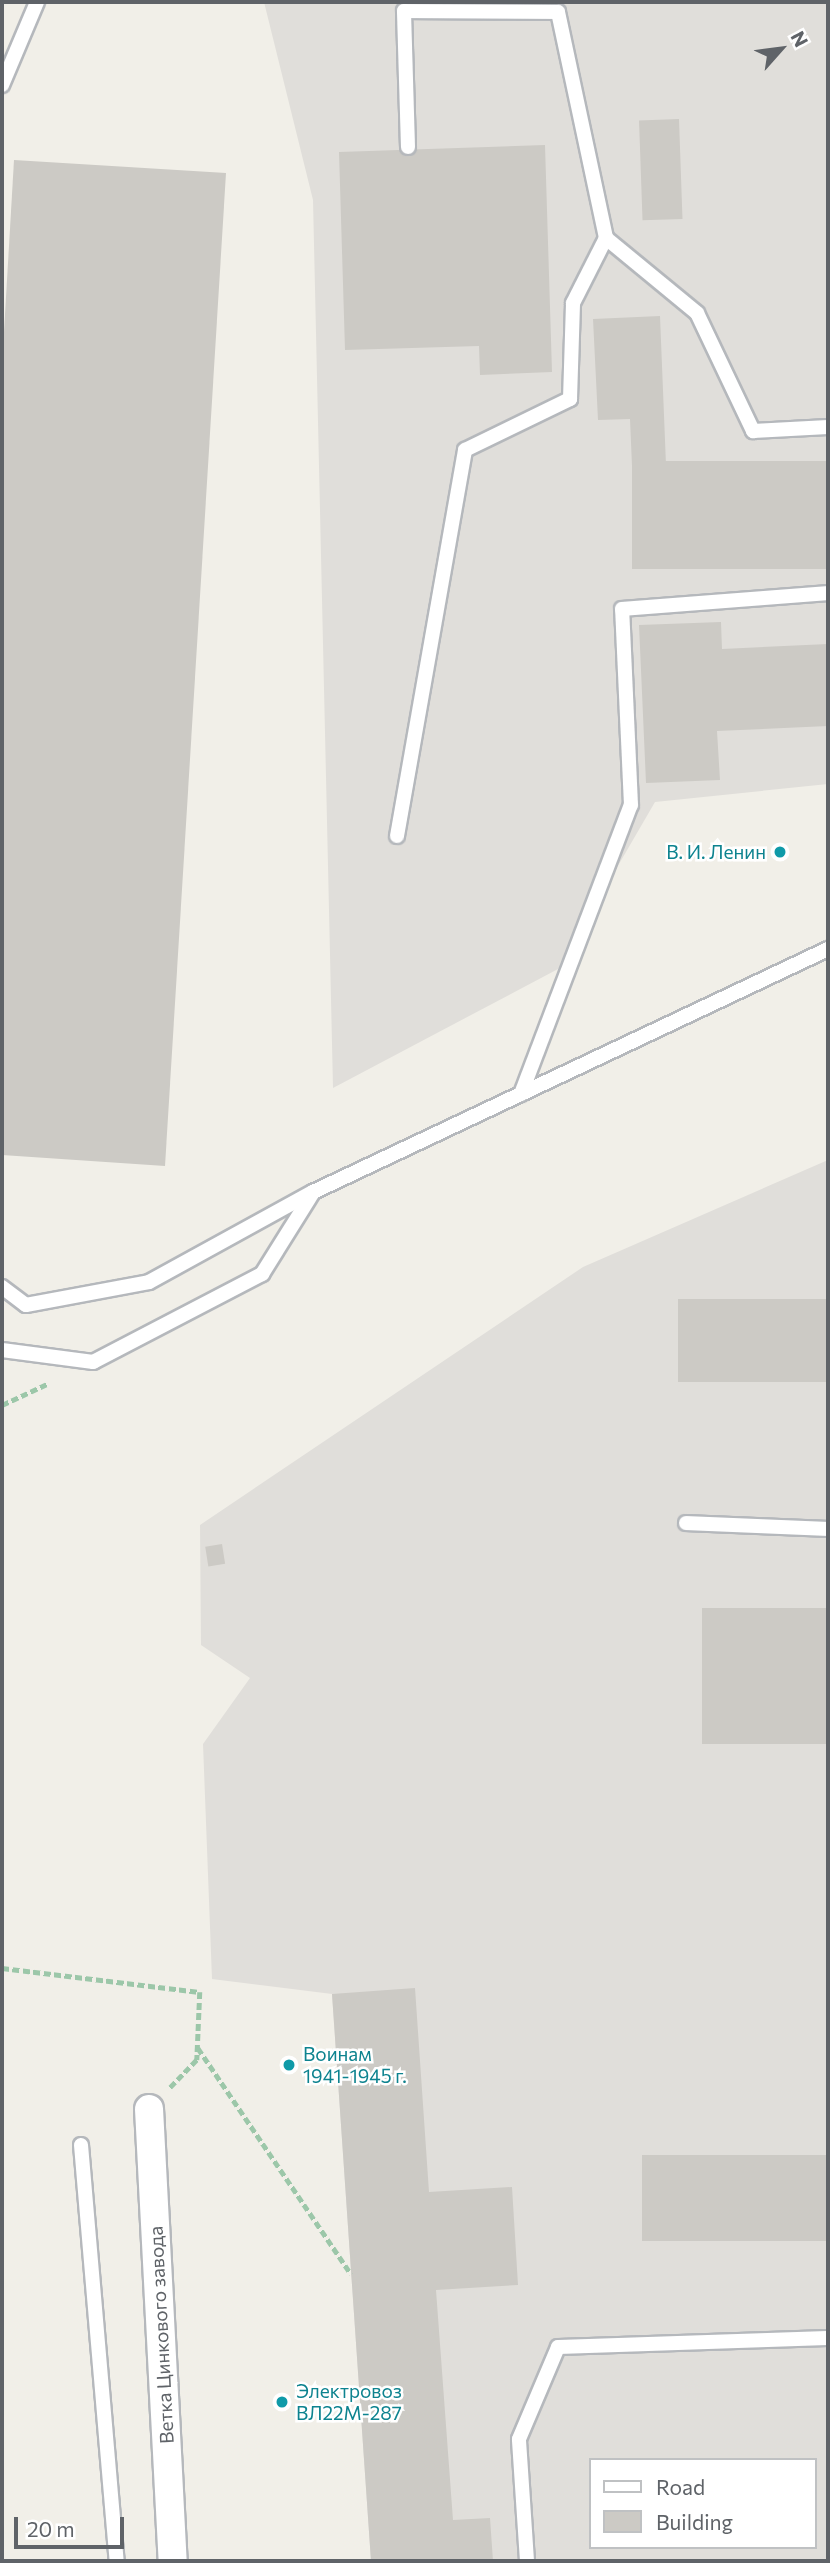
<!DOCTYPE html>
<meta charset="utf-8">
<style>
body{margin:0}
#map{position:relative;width:830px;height:2563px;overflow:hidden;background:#f1efe8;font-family:Commissioner,sans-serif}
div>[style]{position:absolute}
.industrial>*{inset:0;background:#e0deda}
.building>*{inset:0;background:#cccac5;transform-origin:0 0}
.path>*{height:4.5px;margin-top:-2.25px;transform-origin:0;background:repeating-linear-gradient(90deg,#9cc7a9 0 7px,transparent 0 10.5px)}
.roads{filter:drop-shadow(2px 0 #b5b8bc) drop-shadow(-2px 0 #b5b8bc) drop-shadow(0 2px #b5b8bc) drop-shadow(0 -2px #b5b8bc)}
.service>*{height:14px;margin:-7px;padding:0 7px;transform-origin:7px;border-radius:7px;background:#fff}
.minor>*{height:28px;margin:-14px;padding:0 14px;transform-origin:14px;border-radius:14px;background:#fff}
.dots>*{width:19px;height:19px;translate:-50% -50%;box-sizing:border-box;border:4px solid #fff;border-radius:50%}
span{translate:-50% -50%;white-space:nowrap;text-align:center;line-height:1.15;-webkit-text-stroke:5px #fff;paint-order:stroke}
.culture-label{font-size:19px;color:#0d838f}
.right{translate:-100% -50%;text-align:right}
.left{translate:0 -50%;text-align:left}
.street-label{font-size:19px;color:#5f6368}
.frame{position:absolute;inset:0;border:4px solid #5f6368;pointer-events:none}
.legend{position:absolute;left:589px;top:2458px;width:228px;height:91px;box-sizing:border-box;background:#fff;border:2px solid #bfc1c3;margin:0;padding:9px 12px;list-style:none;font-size:21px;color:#5f6368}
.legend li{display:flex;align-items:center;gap:14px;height:35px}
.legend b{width:35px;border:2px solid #bfc1c3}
.north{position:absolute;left:746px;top:14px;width:70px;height:70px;-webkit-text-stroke:5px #fff;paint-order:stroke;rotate:62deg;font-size:19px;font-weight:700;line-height:28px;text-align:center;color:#5f6368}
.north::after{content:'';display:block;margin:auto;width:24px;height:32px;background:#5f6368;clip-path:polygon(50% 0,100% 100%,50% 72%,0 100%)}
.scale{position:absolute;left:14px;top:2517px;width:110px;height:32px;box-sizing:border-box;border:4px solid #5f6368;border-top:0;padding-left:9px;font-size:21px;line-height:24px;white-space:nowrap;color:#5f6368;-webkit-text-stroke:5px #fff;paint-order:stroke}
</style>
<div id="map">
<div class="industrial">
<i style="clip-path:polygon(264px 2px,828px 2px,828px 784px,655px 802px,558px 969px,333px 1088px,313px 200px)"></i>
<i style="clip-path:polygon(evenodd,828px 1160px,828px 2561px,371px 2561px,332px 1994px,212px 1979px,203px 1744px,250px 1678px,201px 1645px,200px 1525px,583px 1267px,828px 1160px,590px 2460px,814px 2460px,814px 2547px,590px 2547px,590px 2460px)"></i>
</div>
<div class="building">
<i style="left:679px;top:119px;width:100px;height:40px;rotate:88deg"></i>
<i style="clip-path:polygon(545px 145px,552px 372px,480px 375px,479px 346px,345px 350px,339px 152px)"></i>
<i style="clip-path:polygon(14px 160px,226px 173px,165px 1166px,2px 1155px,2px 366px)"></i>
<i style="clip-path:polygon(660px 316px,666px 465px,632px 466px,630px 419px,598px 420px,593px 319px)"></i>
<i style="left:828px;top:461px;width:108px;height:196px;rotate:90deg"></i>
<i style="clip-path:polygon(721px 622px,722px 649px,828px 644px,828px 726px,717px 731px,720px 780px,646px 783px,639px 625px)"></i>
<i style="left:828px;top:1299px;width:83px;height:150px;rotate:90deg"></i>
<i style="left:222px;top:1544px;width:20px;height:17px;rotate:81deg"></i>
<i style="left:828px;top:1608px;width:136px;height:126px;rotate:90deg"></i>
<i style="clip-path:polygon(415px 1988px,429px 2192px,512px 2187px,518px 2285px,436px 2290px,453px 2520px,490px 2518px,493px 2561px,371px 2561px,332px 1994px)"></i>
<i style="left:828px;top:2155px;width:86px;height:186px;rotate:90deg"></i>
</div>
<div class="path">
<i style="left:2px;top:1405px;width:52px;rotate:-25.1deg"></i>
<i style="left:2px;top:1968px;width:199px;rotate:6.9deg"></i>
<i style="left:200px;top:1992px;width:68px;rotate:92.5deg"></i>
<i style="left:197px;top:2060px;width:39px;rotate:134deg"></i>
<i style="left:198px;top:2048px;width:273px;rotate:55.9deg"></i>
</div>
<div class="roads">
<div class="service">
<i style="left:2px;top:85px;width:90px;rotate:-67.1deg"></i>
<i style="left:408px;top:147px;width:136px;rotate:-91.7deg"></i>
<i style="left:404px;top:11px;width:154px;rotate:0.4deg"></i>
<i style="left:558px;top:12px;width:231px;rotate:78deg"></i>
<i style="left:606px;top:238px;width:118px;rotate:39.5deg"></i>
<i style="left:697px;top:313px;width:131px;rotate:64.6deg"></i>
<i style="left:753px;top:431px;width:75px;rotate:-3.1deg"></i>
<i style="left:397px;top:836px;width:392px;rotate:-80deg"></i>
<i style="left:465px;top:450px;width:117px;rotate:-25.9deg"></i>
<i style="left:570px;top:399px;width:96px;rotate:-88.2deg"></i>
<i style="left:573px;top:303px;width:73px;rotate:-63.1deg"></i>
<i style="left:521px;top:1094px;width:309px;rotate:-69.2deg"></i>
<i style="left:631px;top:805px;width:196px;rotate:-92.6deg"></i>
<i style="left:622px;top:609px;width:207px;rotate:-4.4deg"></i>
<i style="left:2px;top:1287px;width:30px;rotate:37deg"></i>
<i style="left:26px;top:1305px;width:125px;rotate:-10.6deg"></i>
<i style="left:149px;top:1282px;width:187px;rotate:-28.8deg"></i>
<i style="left:313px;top:1192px;width:569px;rotate:-25.26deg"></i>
<i style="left:2px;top:1350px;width:92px;rotate:7.5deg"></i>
<i style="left:93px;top:1362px;width:191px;rotate:-27.5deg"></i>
<i style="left:262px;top:1274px;width:94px;rotate:-58deg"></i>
<i style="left:686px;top:1523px;width:142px;rotate:2.4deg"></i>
<i style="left:81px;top:2145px;width:418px;rotate:85.1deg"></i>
<i style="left:527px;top:2561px;width:122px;rotate:-93.8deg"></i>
<i style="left:519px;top:2439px;width:100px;rotate:-67deg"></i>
<i style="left:558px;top:2347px;width:270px;rotate:-1.9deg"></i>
</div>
<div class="minor">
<i style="left:149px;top:2109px;width:453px;rotate:87deg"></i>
</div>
</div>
<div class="dots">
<i style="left:780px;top:852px;background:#0f9aa8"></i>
<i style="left:289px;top:2065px;background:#0f9aa8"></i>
<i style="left:282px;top:2402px;background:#0f9aa8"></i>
</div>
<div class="culture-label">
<span class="right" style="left:766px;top:852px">В. И. Ленин</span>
<span class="left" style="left:303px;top:2065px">Воинам<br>1941-1945 г.</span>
<span class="left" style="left:296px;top:2402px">Электровоз<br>ВЛ22М-287</span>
</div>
<div class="street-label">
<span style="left:161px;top:2335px;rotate:-93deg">Ветка Цинкового завода</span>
</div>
<div class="frame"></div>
<ul class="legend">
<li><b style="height:9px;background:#fff"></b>Road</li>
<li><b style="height:19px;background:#cccac5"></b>Building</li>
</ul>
<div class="north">N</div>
<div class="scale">20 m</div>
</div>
